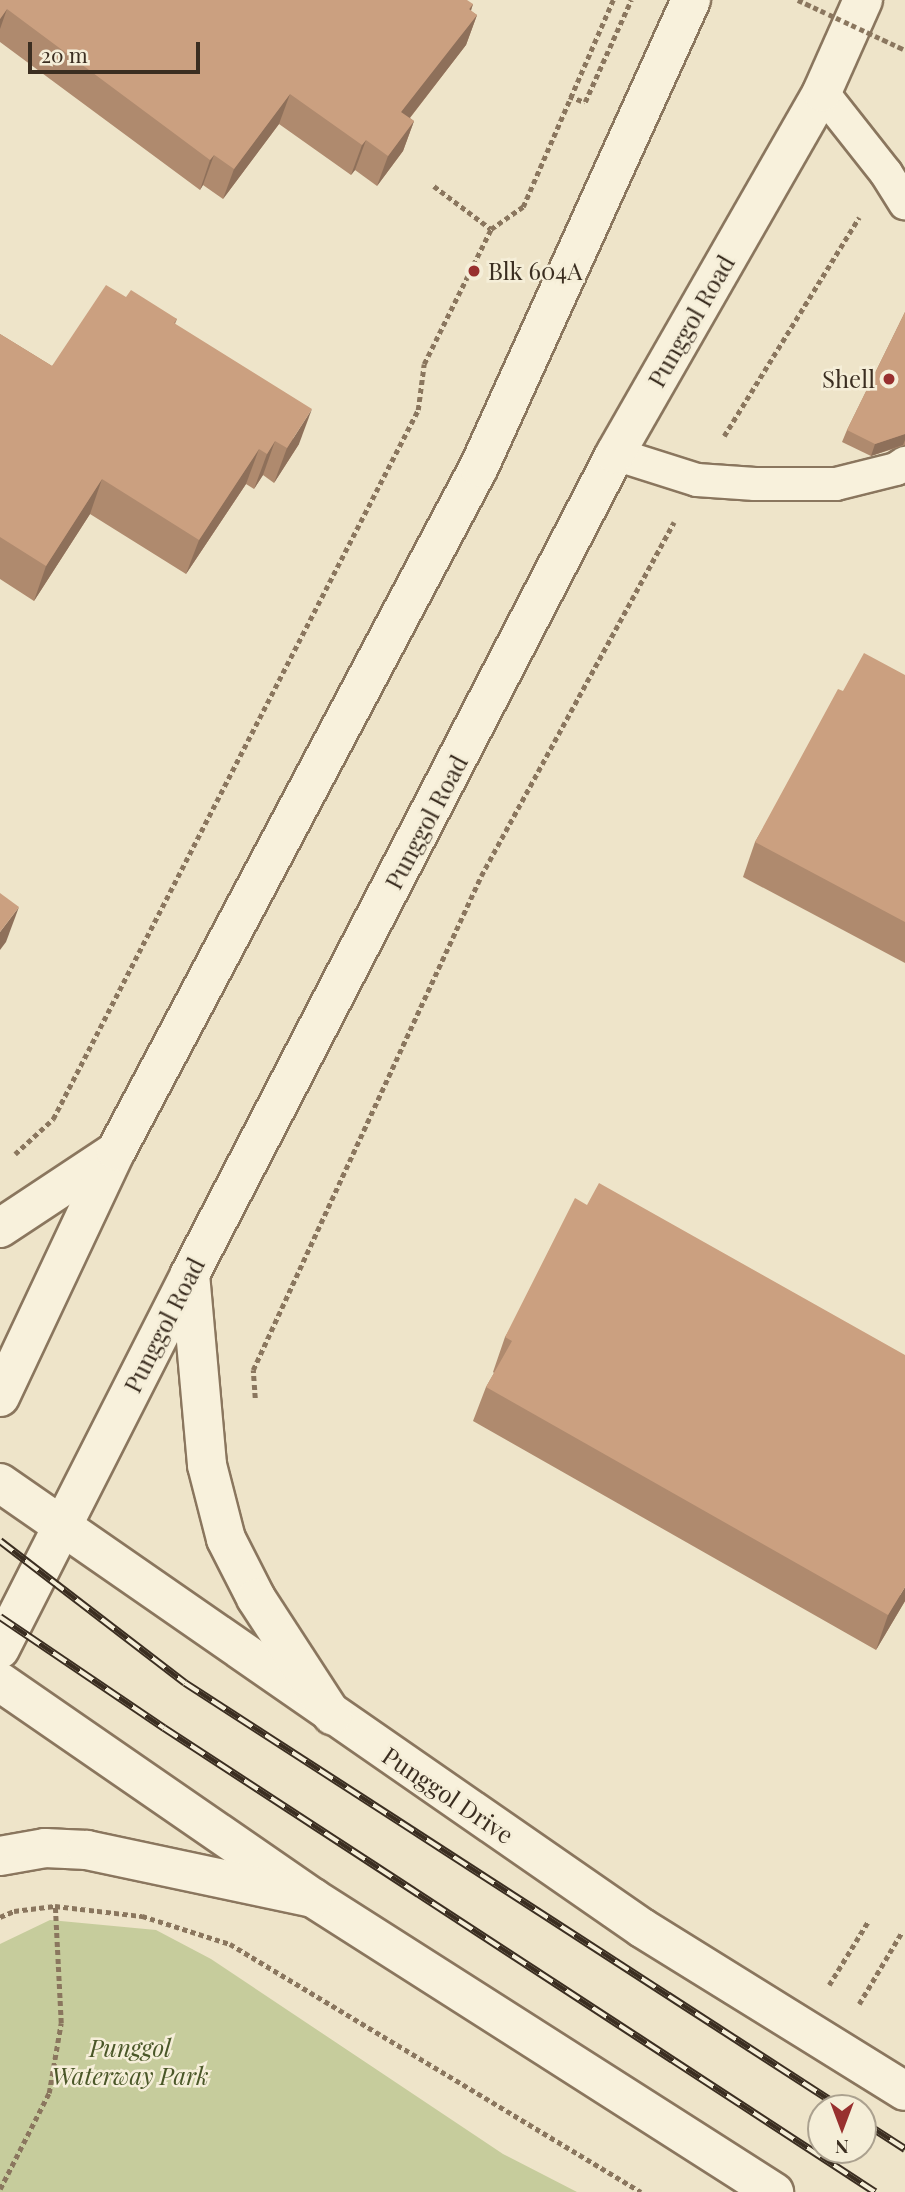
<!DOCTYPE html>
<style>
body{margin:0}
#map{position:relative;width:905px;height:2192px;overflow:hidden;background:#eee4c9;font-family:"Playfair Display",serif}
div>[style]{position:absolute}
.green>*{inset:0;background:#c6cc9c}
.path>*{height:4.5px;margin-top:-2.25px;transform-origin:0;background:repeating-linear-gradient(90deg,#8a765e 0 5px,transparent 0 8.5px)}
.roads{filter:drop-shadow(2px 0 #8a765e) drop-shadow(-2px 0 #8a765e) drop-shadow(0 2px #8a765e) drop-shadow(0 -2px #8a765e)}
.service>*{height:32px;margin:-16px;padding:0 16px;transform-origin:16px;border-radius:16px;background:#f8f1dc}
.tertiary>*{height:38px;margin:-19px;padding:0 19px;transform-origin:19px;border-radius:19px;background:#f8f1dc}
.secondary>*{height:38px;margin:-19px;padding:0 19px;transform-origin:19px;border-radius:19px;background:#f8f1dc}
.rail>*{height:8px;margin-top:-4px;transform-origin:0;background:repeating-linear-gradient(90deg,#f5eed8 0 16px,#3b2e21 0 32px);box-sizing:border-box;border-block:2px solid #3b2e21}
.path-bridge>*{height:4.5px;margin-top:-2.25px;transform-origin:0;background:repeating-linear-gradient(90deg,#8a765e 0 5px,transparent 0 8.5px)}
.wall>*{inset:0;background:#af8a6e}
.shaded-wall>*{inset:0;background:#8e705a}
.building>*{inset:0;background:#cba080}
.dots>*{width:19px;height:19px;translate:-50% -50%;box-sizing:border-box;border:4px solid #f5eed8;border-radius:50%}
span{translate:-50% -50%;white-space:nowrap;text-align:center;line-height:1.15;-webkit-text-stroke:5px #f5eed8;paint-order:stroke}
.poi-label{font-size:24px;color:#3b2e21}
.left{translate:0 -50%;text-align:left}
.right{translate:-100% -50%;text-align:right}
.street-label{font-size:24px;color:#3b2e21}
.park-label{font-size:24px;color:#4a5728;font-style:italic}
.north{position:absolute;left:807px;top:2094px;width:70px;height:70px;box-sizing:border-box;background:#f5eed8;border:2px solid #aba18f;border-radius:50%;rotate:180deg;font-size:19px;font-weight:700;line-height:28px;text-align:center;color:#3b2e21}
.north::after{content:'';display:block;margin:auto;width:24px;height:32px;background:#98302f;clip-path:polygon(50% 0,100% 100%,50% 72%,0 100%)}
.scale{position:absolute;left:28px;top:42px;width:172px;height:32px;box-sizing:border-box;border:4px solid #3b2e21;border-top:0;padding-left:9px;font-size:21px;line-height:24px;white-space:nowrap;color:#3b2e21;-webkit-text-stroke:5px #f5eed8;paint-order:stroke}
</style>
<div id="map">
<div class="green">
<i style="clip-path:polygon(50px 1920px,156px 1930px,211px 1959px,503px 2154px,577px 2192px,0 2192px,0 1944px)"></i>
</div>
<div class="path">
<i style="left:569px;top:96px;width:17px;rotate:21deg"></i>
<i style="left:585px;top:102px;width:112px;rotate:-65.7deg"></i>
<i style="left:434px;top:186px;width:71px;rotate:37deg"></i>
<i style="left:724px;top:436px;width:257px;rotate:-58.3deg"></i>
<i style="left:15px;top:1154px;width:52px;rotate:-42.6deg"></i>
<i style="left:53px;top:1119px;width:797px;rotate:-62.76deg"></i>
<i style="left:418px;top:410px;width:46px;rotate:-82.6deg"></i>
<i style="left:424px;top:364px;width:151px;rotate:-63.6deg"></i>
<i style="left:491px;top:229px;width:39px;rotate:-35deg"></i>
<i style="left:523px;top:207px;width:226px;rotate:-66.5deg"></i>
<i style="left:255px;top:1398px;width:28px;rotate:-94deg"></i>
<i style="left:253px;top:1370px;width:544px;rotate:-65.22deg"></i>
<i style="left:481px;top:876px;width:403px;rotate:-61.4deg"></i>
<i style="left:0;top:1917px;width:15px;rotate:-23deg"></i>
<i style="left:14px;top:1911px;width:41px;rotate:-7deg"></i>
<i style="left:55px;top:1906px;width:88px;rotate:6.6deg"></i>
<i style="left:142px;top:1916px;width:92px;rotate:17.7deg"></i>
<i style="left:230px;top:1944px;width:480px;rotate:31.1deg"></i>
<i style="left:829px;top:1985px;width:76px;rotate:-58.4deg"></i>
<i style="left:859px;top:2004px;width:84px;rotate:-59.2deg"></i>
<i style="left:0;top:2189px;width:108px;rotate:-63deg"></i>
<i style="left:49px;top:2093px;width:71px;rotate:-80.3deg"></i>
<i style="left:61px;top:2023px;width:117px;rotate:-92.9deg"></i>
</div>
<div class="roads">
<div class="service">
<i style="left:822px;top:92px;width:103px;rotate:51.7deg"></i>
<i style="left:886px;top:173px;width:36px;rotate:58deg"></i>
<i style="left:615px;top:454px;width:86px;rotate:17.6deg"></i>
<i style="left:697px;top:480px;width:58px;rotate:3.9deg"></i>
<i style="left:755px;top:484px;width:81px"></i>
<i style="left:836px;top:484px;width:62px;rotate:-14deg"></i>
<i style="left:896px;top:469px;width:11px;rotate:-34deg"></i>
</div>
<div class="tertiary">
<i style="left:0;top:1483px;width:781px;rotate:34.73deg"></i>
<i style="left:642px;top:1928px;width:309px;rotate:31.8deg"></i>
<i style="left:0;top:1682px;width:380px;rotate:34.6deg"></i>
<i style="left:313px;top:1898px;width:547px;rotate:32.53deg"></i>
</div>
<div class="secondary">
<i style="left:0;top:1228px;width:138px;rotate:-33.5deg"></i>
<i style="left:190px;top:1274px;width:192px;rotate:84.9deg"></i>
<i style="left:207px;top:1465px;width:76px;rotate:75.6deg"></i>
<i style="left:226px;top:1539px;width:66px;rotate:63deg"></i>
<i style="left:256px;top:1598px;width:140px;rotate:57deg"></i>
<i style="left:0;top:1397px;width:272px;rotate:-64.8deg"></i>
<i style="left:116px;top:1151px;width:774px;rotate:-62.05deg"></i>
<i style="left:479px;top:467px;width:513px;rotate:-65.58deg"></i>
<i style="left:0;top:1649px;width:420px;rotate:-63.1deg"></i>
<i style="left:190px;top:1274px;width:924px;rotate:-62.6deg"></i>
<i style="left:615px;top:454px;width:417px;rotate:-60.2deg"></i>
<i style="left:822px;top:92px;width:101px;rotate:-66deg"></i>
<i style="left:0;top:1856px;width:46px;rotate:-10.1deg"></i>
<i style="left:45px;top:1848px;width:42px;rotate:2.7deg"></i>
<i style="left:87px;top:1850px;width:231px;rotate:12deg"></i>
</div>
</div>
<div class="rail">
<i style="left:0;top:1541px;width:233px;rotate:37.5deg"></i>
<i style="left:185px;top:1683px;width:782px;rotate:32.9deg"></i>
<i style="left:0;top:1617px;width:198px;rotate:34.1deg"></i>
<i style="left:164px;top:1728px;width:849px;rotate:33.13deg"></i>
<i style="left:863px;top:2122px;width:50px;rotate:32.7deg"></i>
</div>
<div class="path-bridge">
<i style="left:798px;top:0;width:118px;rotate:25deg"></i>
</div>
<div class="wall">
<i style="clip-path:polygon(0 0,473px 4px,471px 11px,477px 15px,466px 45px,410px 118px,414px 121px,403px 151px,377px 186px,355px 170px,351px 175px,279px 124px,223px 199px,203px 185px,200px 190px,0 42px)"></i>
<i style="clip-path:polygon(126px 297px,177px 319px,175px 324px,299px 444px,274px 483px,263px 475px,254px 489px,246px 484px,186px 574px,90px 514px,34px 601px,0 579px,0 334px,52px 366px)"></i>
<i style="clip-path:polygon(905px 312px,905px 445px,871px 456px,842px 442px,847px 430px)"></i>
<i style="clip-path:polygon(905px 675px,905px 963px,743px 877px,755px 842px,843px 691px)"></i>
<i style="clip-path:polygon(587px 1205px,905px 1601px,876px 1650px,473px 1421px,486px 1387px,494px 1373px,493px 1372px,505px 1337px)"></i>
</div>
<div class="shaded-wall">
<i style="clip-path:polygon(473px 4px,462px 34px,477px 15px,466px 45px,391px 142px,401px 112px)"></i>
<i style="clip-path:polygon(7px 9px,0 29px,0 19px)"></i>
<i style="clip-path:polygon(290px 94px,279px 124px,223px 199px,234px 169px)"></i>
<i style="clip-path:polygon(414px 121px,403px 151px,377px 186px,388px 156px)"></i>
<i style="clip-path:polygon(366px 140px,355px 170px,351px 175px,362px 145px)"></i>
<i style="clip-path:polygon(214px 155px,203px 185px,200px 190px,210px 160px)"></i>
<i style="clip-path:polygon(312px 409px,299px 444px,274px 483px,287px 448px)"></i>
<i style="clip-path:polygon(905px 434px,905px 440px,903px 445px,871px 456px,875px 444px)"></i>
<i style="clip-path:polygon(275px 441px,263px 475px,254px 489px,267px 454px)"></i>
<i style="clip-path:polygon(259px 449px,246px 484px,186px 574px,199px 540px)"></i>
<i style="clip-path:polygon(102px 479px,90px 514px,34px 601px,46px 566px)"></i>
<i style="clip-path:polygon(19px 907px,6px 942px,0 950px,0 932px)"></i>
<i style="clip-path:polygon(905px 1587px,905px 1601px,876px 1650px,888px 1615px)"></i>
</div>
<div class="building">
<i style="clip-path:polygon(0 0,467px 0,473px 4px,469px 9px,477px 15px,401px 112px,414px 121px,388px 156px,366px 140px,362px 145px,290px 94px,234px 169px,214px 155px,210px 160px,7px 9px,0 19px)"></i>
<i style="clip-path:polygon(106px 285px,126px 297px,131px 290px,177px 319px,174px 323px,312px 409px,287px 448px,275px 441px,267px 454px,259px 449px,199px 540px,102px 479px,46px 566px,0 537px,0 334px,52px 366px)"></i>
<i style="clip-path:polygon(905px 312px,905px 434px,875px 444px,847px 430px)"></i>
<i style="clip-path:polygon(864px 653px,905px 675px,905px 922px,755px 842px,838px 689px,843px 691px)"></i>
<i style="clip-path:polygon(0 893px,19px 907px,0 932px)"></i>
<i style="clip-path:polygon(599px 1183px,905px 1355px,905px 1587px,888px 1615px,486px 1387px,512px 1341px,505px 1337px,575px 1198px,587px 1205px)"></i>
</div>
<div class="dots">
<i style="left:474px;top:271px;background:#98302f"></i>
<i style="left:889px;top:379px;background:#98302f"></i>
</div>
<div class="poi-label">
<span class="left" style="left:488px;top:271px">Blk 604A</span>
<span class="right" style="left:875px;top:379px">Shell</span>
</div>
<div class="street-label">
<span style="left:691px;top:321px;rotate:-60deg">Punggol Road</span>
<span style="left:426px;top:822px;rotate:-62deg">Punggol Road</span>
<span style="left:164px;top:1325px;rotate:-63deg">Punggol Road</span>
<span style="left:448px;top:1795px;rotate:34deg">Punggol Drive</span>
</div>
<div class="park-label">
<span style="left:130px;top:2062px">Punggol<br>Waterway Park</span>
</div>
<div class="north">N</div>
<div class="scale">20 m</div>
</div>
